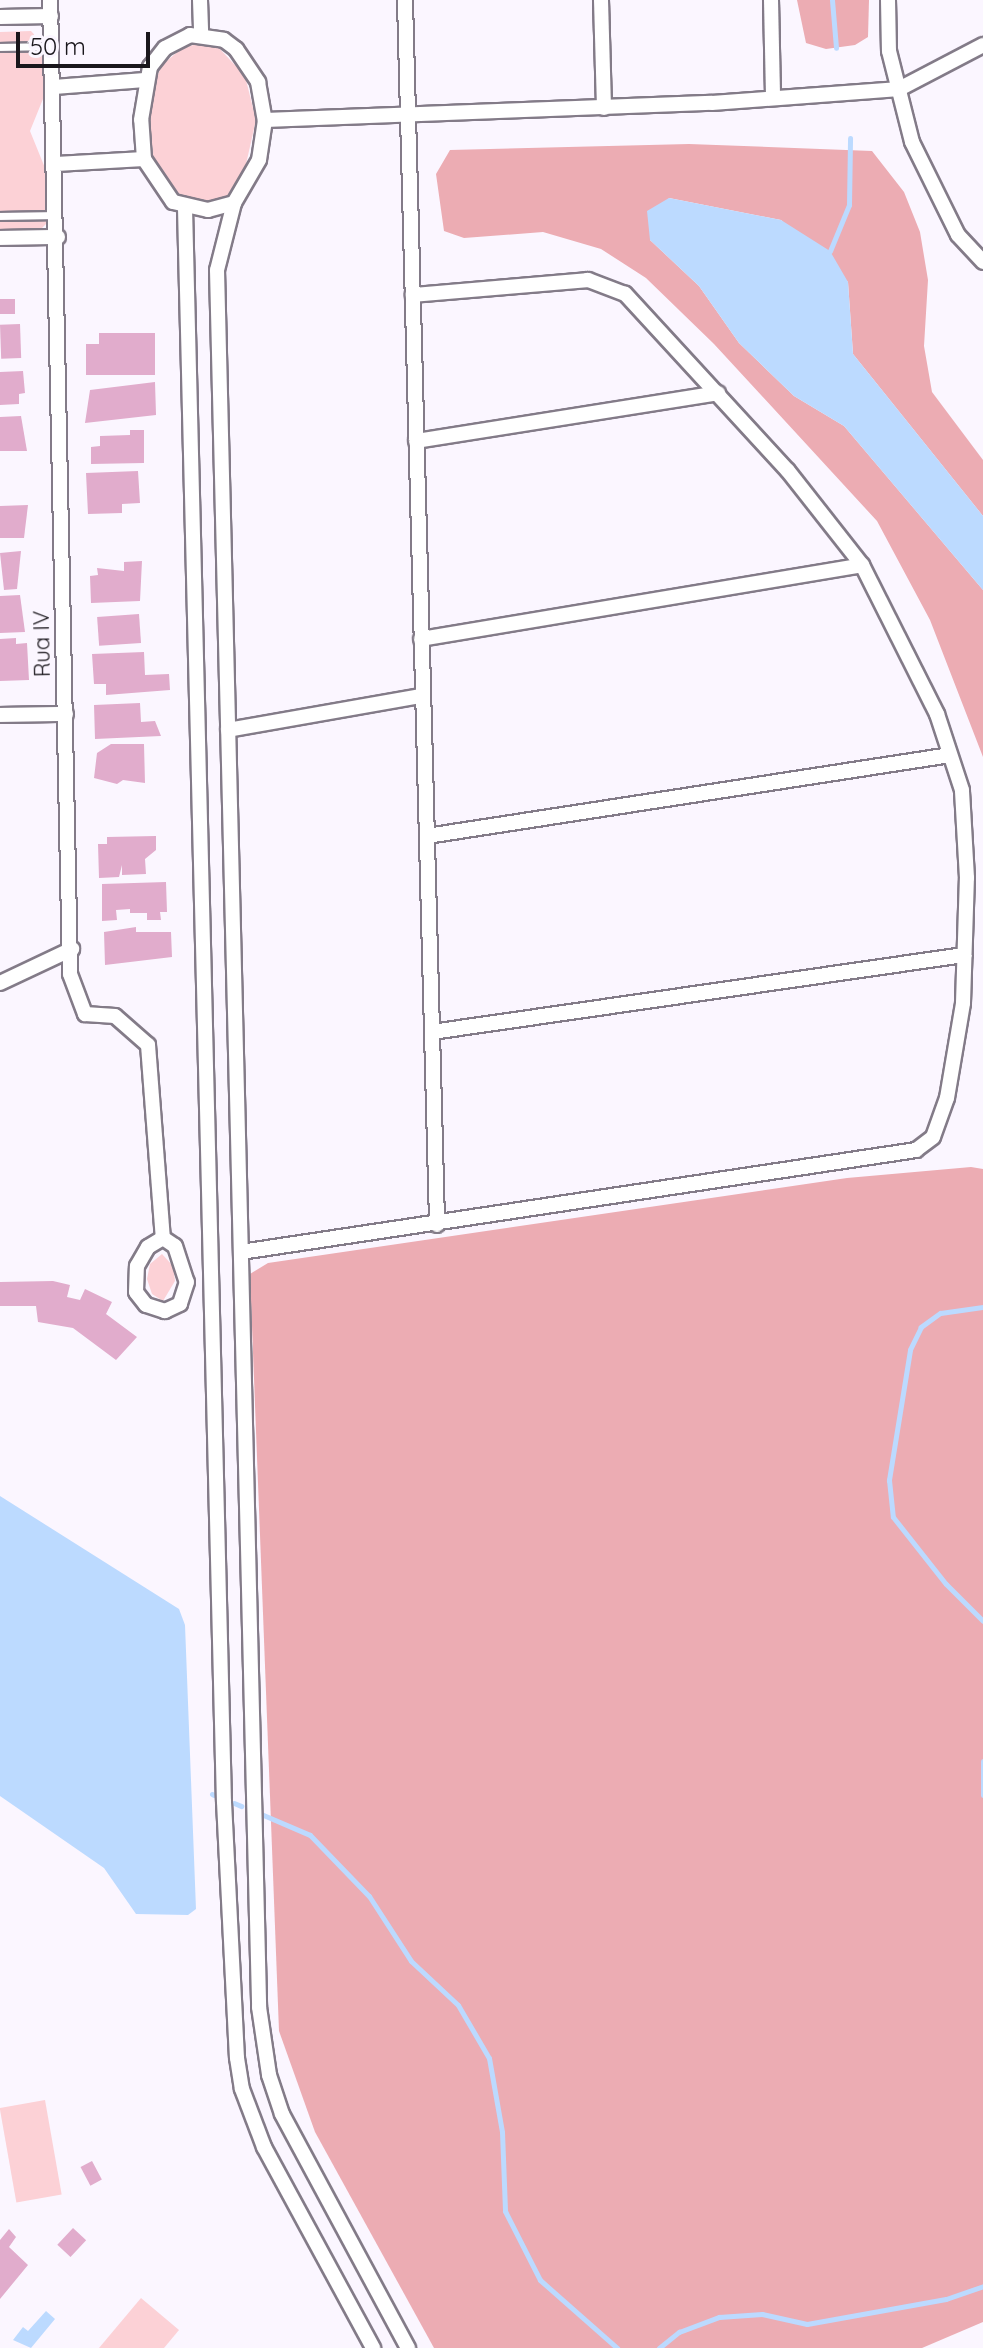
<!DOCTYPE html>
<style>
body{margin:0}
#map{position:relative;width:983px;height:2348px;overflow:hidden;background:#fbf6ff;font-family:Quicksand,sans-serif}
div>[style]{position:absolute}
.green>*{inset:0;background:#fcd1d6;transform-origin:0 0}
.forest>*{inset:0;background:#ecacb3}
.water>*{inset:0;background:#bcdaff}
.stream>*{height:5px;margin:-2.5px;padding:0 2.5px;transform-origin:2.5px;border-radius:2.5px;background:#bcdaff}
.building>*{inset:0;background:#e1accc;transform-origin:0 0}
.roads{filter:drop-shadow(2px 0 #837b88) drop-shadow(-2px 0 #837b88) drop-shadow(0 2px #837b88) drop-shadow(0 -2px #837b88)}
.lane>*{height:7px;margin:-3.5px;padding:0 3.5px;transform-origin:3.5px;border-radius:3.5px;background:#fff}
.street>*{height:14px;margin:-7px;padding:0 7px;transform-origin:7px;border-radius:7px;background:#fff}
span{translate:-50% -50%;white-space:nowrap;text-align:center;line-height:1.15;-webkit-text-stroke:7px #fbf6ff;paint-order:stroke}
.street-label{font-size:22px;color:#1a171c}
.scale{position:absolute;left:16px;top:32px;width:134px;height:36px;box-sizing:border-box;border:4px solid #1a171c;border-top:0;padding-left:10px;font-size:24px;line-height:28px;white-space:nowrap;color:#1a171c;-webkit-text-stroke:6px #fbf6ff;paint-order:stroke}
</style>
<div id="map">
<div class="green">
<i style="clip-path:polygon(31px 31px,42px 43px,45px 94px,30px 131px,45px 168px,47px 223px,39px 231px,0 232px,0 32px)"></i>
<i style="clip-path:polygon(201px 43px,219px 48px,245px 76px,256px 120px,244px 173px,228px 196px,207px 201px,188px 199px,172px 189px,153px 157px,150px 120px,154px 83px,162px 65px,182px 48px)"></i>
<i style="clip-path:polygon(162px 1254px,173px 1266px,175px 1281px,163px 1301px,152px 1294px,147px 1279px,150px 1264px)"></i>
<i style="left:45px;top:2100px;width:96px;height:46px;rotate:80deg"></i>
<i style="clip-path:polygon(141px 2298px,179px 2330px,164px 2348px,99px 2348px)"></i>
</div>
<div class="forest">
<i style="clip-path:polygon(797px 0,869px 0,868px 37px,855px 45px,826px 49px,806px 43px)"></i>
<i style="clip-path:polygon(689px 144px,872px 151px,904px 192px,920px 232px,928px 280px,924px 346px,932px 392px,983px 460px,983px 516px,853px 354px,848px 282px,781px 220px,669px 198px,650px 240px,699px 286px,739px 343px,794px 396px,844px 426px,983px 590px,983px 757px,930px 620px,877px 521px,714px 344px,646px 278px,601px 249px,543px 232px,464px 238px,444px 231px,436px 174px,450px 150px)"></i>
<i style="clip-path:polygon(971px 1167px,983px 1169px,983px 2322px,922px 2348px,434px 2348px,315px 2132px,279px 2031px,250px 1274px,268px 1263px,847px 1178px)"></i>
</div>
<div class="water">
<i style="clip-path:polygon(669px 198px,781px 220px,830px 251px,848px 282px,853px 354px,983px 516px,983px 590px,844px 426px,794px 396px,739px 343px,699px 286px,650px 240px,647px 211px)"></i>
<i style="clip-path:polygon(0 1496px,179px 1609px,185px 1625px,196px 1909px,188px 1915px,136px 1914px,104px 1868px,0 1796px)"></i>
<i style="clip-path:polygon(46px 2311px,55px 2319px,31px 2348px,13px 2340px,23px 2327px,28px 2331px)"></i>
</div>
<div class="stream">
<i style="left:832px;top:0;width:48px;rotate:85.2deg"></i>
<i style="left:830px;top:251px;width:50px;rotate:-67.6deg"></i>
<i style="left:849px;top:205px;width:67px;rotate:-89.1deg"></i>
<i style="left:983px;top:1307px;width:43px;rotate:172.1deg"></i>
<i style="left:940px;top:1313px;width:24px;rotate:144deg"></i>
<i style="left:921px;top:1327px;width:25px;rotate:116deg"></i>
<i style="left:910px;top:1350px;width:132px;rotate:99.2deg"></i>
<i style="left:889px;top:1480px;width:37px;rotate:84deg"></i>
<i style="left:893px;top:1517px;width:85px;rotate:51.7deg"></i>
<i style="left:946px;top:1584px;width:52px;rotate:45deg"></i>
<i style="left:983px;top:1761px;width:34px;rotate:90deg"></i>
<i style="left:212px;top:1794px;width:2px;rotate:27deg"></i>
<i style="left:234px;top:1803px;width:8px;rotate:23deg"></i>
<i style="left:261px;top:1814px;width:53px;rotate:23.2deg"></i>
<i style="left:310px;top:1835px;width:85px;rotate:46deg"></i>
<i style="left:369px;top:1896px;width:77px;rotate:57.1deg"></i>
<i style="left:411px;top:1961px;width:64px;rotate:43.1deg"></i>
<i style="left:458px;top:2005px;width:61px;rotate:59.7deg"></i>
<i style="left:489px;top:2058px;width:75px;rotate:80deg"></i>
<i style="left:502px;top:2132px;width:79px;rotate:87.8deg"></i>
<i style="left:505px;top:2211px;width:77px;rotate:63.1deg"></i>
<i style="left:540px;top:2280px;width:103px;rotate:41.4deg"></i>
<i style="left:659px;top:2348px;width:26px;rotate:-39deg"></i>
<i style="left:679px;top:2332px;width:43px;rotate:-20.6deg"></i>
<i style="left:719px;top:2317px;width:43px;rotate:-4deg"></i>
<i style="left:762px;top:2314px;width:46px;rotate:12.5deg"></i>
<i style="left:807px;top:2324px;width:141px;rotate:-10.2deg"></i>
<i style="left:946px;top:2299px;width:39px;rotate:-19deg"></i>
</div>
<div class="building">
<i style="left:0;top:299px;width:15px;height:15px"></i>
<i style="left:20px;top:324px;width:34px;height:20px;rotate:88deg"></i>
<i style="clip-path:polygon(99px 333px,155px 333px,155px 375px,86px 375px,86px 344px,99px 344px)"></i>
<i style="clip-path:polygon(23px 371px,25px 393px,19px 394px,19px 404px,0 405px,0 372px)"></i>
<i style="clip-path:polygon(155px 382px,156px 415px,85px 423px,90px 390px)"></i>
<i style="clip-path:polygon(21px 416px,27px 451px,0 451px,0 417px)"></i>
<i style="clip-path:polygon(130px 430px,144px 430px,144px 463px,91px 464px,91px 447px,100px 446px,100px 436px,130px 435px)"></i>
<i style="clip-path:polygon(138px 471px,140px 503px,122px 504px,122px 513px,88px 514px,86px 473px)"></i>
<i style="clip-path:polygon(28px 505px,24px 538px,0 538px,0 506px)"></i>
<i style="clip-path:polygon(21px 551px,17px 589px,4px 590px,0 553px)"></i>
<i style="clip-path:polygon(142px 561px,140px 601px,91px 603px,90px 576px,98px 575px,97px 568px,124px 571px,124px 562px)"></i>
<i style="clip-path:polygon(20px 595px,25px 632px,0 633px,0 596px)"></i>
<i style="left:139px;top:614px;width:29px;height:42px;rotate:86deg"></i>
<i style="clip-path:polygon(16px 638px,16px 644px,27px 643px,29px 680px,0 681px,0 639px)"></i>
<i style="clip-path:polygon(144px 652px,145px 675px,169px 674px,170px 690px,106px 695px,106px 684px,94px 684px,92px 654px)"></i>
<i style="clip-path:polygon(140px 703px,141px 722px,155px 721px,161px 736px,95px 739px,94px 705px)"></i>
<i style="clip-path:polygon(111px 744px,144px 744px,145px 783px,123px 780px,117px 784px,94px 778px,97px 753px)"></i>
<i style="clip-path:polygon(156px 836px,156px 850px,145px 859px,146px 874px,122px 875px,122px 865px,119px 877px,99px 878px,98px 844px,107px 844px,107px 837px)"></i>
<i style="clip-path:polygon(166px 882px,167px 912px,160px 912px,161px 920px,147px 920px,147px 913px,130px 913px,130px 909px,116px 910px,117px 920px,102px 921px,102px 884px)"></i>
<i style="clip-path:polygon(136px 927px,136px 932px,171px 932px,172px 957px,105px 965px,104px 932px)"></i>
<i style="clip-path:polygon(53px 1281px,70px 1285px,67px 1297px,80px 1300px,85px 1289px,112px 1302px,106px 1314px,137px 1337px,116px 1360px,73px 1328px,38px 1322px,36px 1306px,0 1306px,0 1282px)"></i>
<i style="left:92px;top:2161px;width:21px;height:13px;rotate:62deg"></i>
<i style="left:73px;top:2228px;width:18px;height:23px;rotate:43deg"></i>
<i style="clip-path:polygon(9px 2229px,16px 2237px,9px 2247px,28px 2265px,0 2299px,0 2240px)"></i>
</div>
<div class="roads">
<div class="lane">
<i style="left:0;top:47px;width:50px;rotate:-1.1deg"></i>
<i style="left:0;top:216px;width:55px;rotate:-1deg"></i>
</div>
<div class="street">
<i style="left:50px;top:0;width:974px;rotate:88.82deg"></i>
<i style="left:70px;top:974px;width:43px;rotate:69.4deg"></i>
<i style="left:85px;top:1014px;width:30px;rotate:4deg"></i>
<i style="left:115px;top:1016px;width:44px;rotate:41.3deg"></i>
<i style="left:148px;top:1045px;width:194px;rotate:85.6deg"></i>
<i style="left:200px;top:0;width:34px;rotate:88deg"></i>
<i style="left:405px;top:0;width:1225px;rotate:88.5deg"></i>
<i style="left:601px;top:0;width:108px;rotate:88.4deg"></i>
<i style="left:771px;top:0;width:97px;rotate:88.8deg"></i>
<i style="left:888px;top:0;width:51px;rotate:88.9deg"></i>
<i style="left:889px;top:51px;width:94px;rotate:75.8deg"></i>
<i style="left:912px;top:142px;width:104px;rotate:63.7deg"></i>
<i style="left:958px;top:235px;width:37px;rotate:47deg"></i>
<i style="left:0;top:17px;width:51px;rotate:-1.1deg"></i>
<i style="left:54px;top:87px;width:91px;rotate:-4.4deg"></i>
<i style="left:265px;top:120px;width:447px;rotate:-2.2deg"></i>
<i style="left:712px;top:103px;width:188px;rotate:-4.3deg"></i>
<i style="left:899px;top:89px;width:95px;rotate:-27.6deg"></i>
<i style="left:56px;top:164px;width:88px;rotate:-3.3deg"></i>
<i style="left:234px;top:203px;width:27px;rotate:165deg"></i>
<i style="left:208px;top:210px;width:36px;rotate:-167deg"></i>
<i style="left:173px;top:202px;width:52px;rotate:-124deg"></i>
<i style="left:144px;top:159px;width:39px;rotate:-94deg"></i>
<i style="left:141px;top:120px;width:54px;rotate:-80.4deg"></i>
<i style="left:150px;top:67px;width:24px;rotate:-52deg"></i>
<i style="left:165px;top:48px;width:28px;rotate:-27deg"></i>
<i style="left:190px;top:35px;width:34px;rotate:8deg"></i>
<i style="left:224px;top:40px;width:15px;rotate:37deg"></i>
<i style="left:236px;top:49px;width:40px;rotate:56deg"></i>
<i style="left:258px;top:82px;width:39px;rotate:80deg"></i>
<i style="left:265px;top:120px;width:40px;rotate:98.5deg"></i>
<i style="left:259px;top:160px;width:50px;rotate:120.2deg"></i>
<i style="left:234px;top:203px;width:69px;rotate:104.2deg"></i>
<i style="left:217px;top:270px;width:1738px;rotate:88.61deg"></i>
<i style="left:259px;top:2007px;width:69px;rotate:81.6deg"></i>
<i style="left:269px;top:2075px;width:41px;rotate:71.6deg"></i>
<i style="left:282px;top:2114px;width:266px;rotate:61.7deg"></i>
<i style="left:185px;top:208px;width:1594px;rotate:88.6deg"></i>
<i style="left:224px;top:1802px;width:256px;rotate:87.1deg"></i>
<i style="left:237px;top:2058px;width:31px;rotate:81deg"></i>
<i style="left:242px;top:2089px;width:62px;rotate:69.2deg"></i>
<i style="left:264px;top:2147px;width:229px;rotate:61.5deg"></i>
<i style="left:0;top:238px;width:58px;rotate:-1deg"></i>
<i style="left:416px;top:441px;width:306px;rotate:-9deg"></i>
<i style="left:421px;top:639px;width:447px;rotate:-9.5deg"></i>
<i style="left:0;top:715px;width:66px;rotate:-0.9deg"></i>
<i style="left:228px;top:730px;width:195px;rotate:-10deg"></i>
<i style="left:427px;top:836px;width:529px;rotate:-8.8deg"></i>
<i style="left:0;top:983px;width:80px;rotate:-25.3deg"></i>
<i style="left:432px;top:1032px;width:538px;rotate:-8.24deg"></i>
<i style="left:163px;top:1238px;width:14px;rotate:34deg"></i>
<i style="left:175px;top:1246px;width:38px;rotate:72deg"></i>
<i style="left:187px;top:1282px;width:23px;rotate:108deg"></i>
<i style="left:180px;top:1304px;width:17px;rotate:155deg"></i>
<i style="left:165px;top:1311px;width:20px;rotate:-162deg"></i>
<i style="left:146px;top:1305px;width:16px;rotate:-128deg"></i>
<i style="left:136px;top:1292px;width:26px;rotate:-88deg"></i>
<i style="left:137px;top:1266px;width:22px;rotate:-60deg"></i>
<i style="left:148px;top:1247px;width:17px;rotate:-31deg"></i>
<i style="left:241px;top:1252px;width:683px;rotate:-8.59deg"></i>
<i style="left:916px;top:1150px;width:21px;rotate:-37deg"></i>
<i style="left:933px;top:1137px;width:41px;rotate:-70.3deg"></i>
<i style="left:947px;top:1098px;width:96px;rotate:-80.4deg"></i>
<i style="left:963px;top:1003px;width:125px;rotate:-88.2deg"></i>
<i style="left:967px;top:878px;width:88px;rotate:-93.3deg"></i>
<i style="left:962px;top:790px;width:80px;rotate:-108.2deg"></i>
<i style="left:937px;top:714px;width:167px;rotate:-116.7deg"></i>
<i style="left:862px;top:565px;width:120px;rotate:-128.2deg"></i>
<i style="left:788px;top:471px;width:241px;rotate:-132.6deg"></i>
<i style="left:625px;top:294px;width:40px;rotate:-159deg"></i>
<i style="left:588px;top:280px;width:176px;rotate:175.1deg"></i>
</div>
</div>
<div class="street-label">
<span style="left:42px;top:644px;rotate:-91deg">Rua IV</span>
</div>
<div class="scale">50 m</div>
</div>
